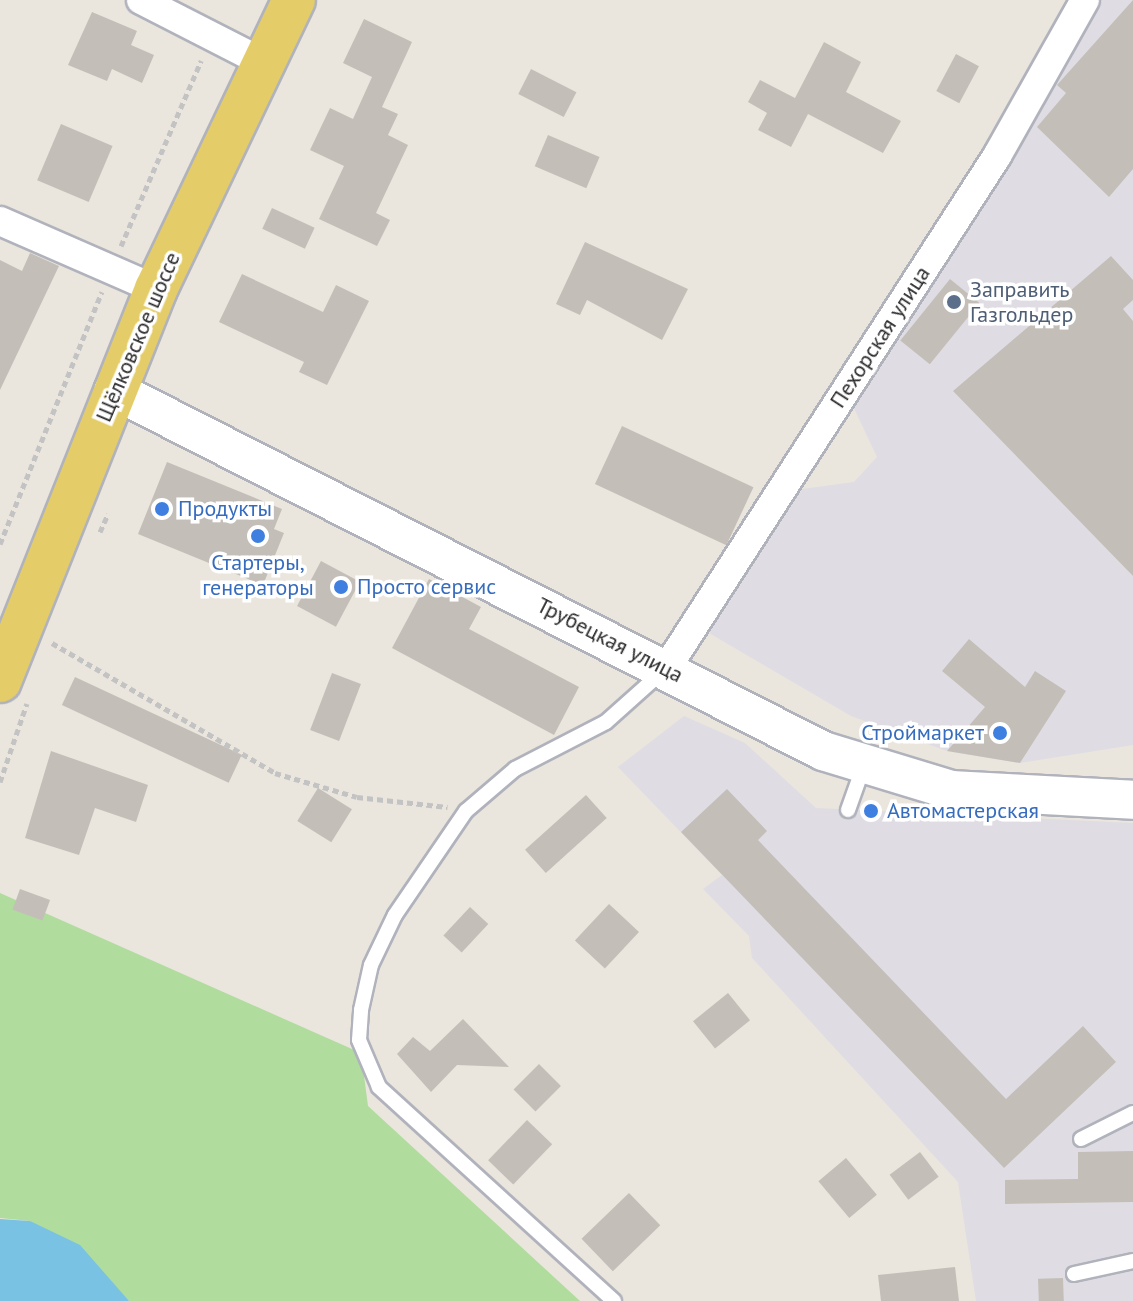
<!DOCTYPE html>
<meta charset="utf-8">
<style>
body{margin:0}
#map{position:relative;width:1133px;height:1301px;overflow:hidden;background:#eae5dd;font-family:"PT Sans",sans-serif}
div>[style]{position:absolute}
.industrial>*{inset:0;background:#dfdde3}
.green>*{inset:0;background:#b0dc9e}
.water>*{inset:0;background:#79c2e3}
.building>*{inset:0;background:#c3bfb8;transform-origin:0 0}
.path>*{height:5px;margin-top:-2.5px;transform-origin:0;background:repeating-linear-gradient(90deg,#c3c3c3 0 6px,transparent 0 10px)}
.roads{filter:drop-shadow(2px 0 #b0b2bc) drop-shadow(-2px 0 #b0b2bc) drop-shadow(0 2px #b0b2bc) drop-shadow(0 -2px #b0b2bc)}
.service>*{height:14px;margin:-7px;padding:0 7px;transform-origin:7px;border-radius:7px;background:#fff}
.minor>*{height:28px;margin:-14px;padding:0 14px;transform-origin:14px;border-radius:14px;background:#fff}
.secondary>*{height:38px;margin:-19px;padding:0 19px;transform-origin:19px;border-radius:19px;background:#fff}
.primary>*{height:42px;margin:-21px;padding:0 21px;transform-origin:21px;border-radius:21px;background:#e4cd68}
.dots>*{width:22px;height:22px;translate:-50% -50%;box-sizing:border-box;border:4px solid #fff;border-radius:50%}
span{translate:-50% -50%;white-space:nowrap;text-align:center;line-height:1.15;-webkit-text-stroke:7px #fff;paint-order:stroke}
.service-label{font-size:22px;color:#4e5e75}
.left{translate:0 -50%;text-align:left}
.street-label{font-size:22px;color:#292929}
.shop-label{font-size:22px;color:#366cbe}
.right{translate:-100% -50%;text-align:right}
</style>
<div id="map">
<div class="industrial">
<i style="clip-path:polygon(1102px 0,1133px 0,1133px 745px,1020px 763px,947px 751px,851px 716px,709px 633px,802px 489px,854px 482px,877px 457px,852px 404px)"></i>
<i style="clip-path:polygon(684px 716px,745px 743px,816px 808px,1133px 823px,1133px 1301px,976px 1301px,958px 1182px,752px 958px,749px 936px,703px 889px,722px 875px,618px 767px)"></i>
</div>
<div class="green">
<i style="clip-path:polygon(0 893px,361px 1053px,368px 1106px,580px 1301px,129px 1301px,30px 1221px,0 1218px)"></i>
</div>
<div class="water">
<i style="clip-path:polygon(0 1219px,30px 1221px,80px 1245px,129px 1301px,0 1301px)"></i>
</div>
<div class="building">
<i style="clip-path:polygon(1133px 0,1133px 169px,1109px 197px,1037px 127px,1066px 93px,1057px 85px)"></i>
<i style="clip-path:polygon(92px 12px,137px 31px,131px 45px,154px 55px,142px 83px,112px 69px,107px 81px,68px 65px)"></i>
<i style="clip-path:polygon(364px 19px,412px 42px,382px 107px,398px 114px,388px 135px,408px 145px,376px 213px,390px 220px,377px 246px,319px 219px,344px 166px,310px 150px,330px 108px,353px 119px,372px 77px,343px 63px)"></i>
<i style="clip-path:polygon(824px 42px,861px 62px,846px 92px,901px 121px,883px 153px,808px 114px,791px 147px,758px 130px,767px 113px,748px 102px,760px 80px,795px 98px)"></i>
<i style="left:956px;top:54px;width:26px;height:42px;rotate:28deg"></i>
<i style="left:531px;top:69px;width:51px;height:28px;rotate:27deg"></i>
<i style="left:61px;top:124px;width:56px;height:61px;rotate:23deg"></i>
<i style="left:548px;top:135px;width:56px;height:34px;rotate:23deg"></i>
<i style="left:272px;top:208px;width:47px;height:23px;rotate:25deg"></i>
<i style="clip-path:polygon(585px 242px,688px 289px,662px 340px,587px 300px,580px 315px,556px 304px)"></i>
<i style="clip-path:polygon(30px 253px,59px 266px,0 390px,0 260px,22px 271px)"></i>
<i style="clip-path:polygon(1111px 256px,1133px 280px,1133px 300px,1123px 309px,1133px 321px,1133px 576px,953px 391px)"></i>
<i style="clip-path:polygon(242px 274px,323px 312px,336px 285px,369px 301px,327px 385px,299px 372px,304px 362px,219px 322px)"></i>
<i style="left:950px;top:279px;width:38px;height:79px;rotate:39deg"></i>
<i style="left:622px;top:426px;width:145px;height:64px;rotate:25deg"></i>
<i style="clip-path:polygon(167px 462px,282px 509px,274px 529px,284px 533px,263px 585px,138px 534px)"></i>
<i style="left:321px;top:561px;width:44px;height:51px;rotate:28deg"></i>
<i style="clip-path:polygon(429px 579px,481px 607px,469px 629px,579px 687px,554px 735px,392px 648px)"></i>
<i style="clip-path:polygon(969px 639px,1025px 687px,1035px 671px,1066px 691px,1020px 763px,947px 751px,985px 707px,942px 671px)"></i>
<i style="left:332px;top:673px;width:31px;height:61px;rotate:21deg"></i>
<i style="left:75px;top:677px;width:184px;height:31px;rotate:25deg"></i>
<i style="clip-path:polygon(51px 751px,148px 785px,136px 822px,95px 808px,79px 855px,25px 838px)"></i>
<i style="left:318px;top:788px;width:40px;height:39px;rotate:32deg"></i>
<i style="clip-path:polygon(727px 789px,767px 831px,758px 840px,1006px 1099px,1083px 1026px,1116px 1062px,1004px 1168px,681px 832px)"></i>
<i style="left:586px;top:795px;width:31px;height:82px;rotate:48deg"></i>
<i style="left:20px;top:889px;width:32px;height:22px;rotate:20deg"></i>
<i style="left:609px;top:904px;width:41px;height:50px;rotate:43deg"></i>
<i style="left:470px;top:907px;width:25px;height:39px;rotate:43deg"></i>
<i style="left:728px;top:993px;width:35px;height:45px;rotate:51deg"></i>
<i style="clip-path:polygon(463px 1019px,509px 1067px,457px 1065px,431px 1092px,397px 1054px,413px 1037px,430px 1051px)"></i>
<i style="left:539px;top:1064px;width:31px;height:36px;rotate:45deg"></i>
<i style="left:527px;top:1120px;width:35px;height:56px;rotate:44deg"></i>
<i style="clip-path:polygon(1133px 1151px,1133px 1202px,1005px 1204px,1005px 1180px,1078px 1179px,1078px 1152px)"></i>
<i style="left:920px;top:1152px;width:31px;height:38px;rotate:53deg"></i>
<i style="left:846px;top:1158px;width:48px;height:36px;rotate:50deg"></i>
<i style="left:629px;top:1193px;width:45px;height:66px;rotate:46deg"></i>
<i style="clip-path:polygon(955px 1267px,959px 1301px,881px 1301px,878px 1275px)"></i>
<i style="left:1063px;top:1278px;width:23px;height:25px;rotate:88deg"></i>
</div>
<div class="path">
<i style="left:121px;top:246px;width:202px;rotate:-66.6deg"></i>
<i style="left:100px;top:532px;width:20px;rotate:-66deg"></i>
<i style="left:0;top:544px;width:272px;rotate:-68deg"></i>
<i style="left:52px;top:643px;width:258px;rotate:30.2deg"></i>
<i style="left:275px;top:773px;width:85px;rotate:16.3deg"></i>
<i style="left:357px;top:797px;width:91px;rotate:6.3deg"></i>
<i style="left:0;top:782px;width:83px;rotate:-71.1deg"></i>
</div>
<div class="roads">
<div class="service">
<i style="left:848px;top:810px;width:48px;rotate:-70.4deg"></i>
<i style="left:1081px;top:1139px;width:58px;rotate:-26.6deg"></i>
<i style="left:1074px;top:1274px;width:60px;rotate:-12.4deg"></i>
<i style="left:614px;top:1301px;width:318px;rotate:-137.7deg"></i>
<i style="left:379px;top:1087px;width:51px;rotate:-113.1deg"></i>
<i style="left:359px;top:1040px;width:30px;rotate:-86deg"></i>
<i style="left:361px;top:1010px;width:46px;rotate:-77.5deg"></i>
<i style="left:371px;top:965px;width:55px;rotate:-64.4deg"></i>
<i style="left:395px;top:915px;width:126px;rotate:-55.7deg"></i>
<i style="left:466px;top:811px;width:65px;rotate:-40.6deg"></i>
<i style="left:515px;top:769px;width:102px;rotate:-27.3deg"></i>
<i style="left:606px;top:722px;width:76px;rotate:-41.8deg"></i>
</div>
<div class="minor">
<i style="left:141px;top:0;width:136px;rotate:27.1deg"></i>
<i style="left:0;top:221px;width:170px;rotate:23.6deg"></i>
<i style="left:666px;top:669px;width:611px;rotate:-57.17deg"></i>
<i style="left:997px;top:156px;width:179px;rotate:-60.6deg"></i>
</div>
<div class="secondary">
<i style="left:114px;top:390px;width:796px;rotate:26.98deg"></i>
<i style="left:823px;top:751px;width:134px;rotate:16.9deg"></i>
<i style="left:951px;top:790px;width:182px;rotate:3.1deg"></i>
</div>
<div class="primary">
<i style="left:0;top:681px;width:422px;rotate:-68.3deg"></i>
<i style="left:156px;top:289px;width:320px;rotate:-64.5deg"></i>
</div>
</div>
<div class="dots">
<i style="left:954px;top:302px;background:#5c6f8a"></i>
<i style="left:162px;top:509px;background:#3f7fe0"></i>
<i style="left:258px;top:536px;background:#3f7fe0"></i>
<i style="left:341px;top:587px;background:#3f7fe0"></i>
<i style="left:1000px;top:733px;background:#3f7fe0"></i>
<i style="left:871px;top:811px;background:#3f7fe0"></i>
</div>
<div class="service-label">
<span class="left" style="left:970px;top:302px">Заправить<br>Газгольдер</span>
</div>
<div class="street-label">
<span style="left:138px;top:337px;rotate:-67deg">Щёлковское шоссе</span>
<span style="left:880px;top:337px;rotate:-57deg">Пехорская улица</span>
<span style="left:610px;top:640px;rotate:27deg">Трубецкая улица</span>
</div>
<div class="shop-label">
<span class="left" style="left:178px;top:509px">Продукты</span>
<span style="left:258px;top:575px">Стартеры,<br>генераторы</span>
<span class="left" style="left:357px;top:587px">Просто сервис</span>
<span class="right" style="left:984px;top:733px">Строймаркет</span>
<span class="left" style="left:887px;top:811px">Автомастерская</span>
</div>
</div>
